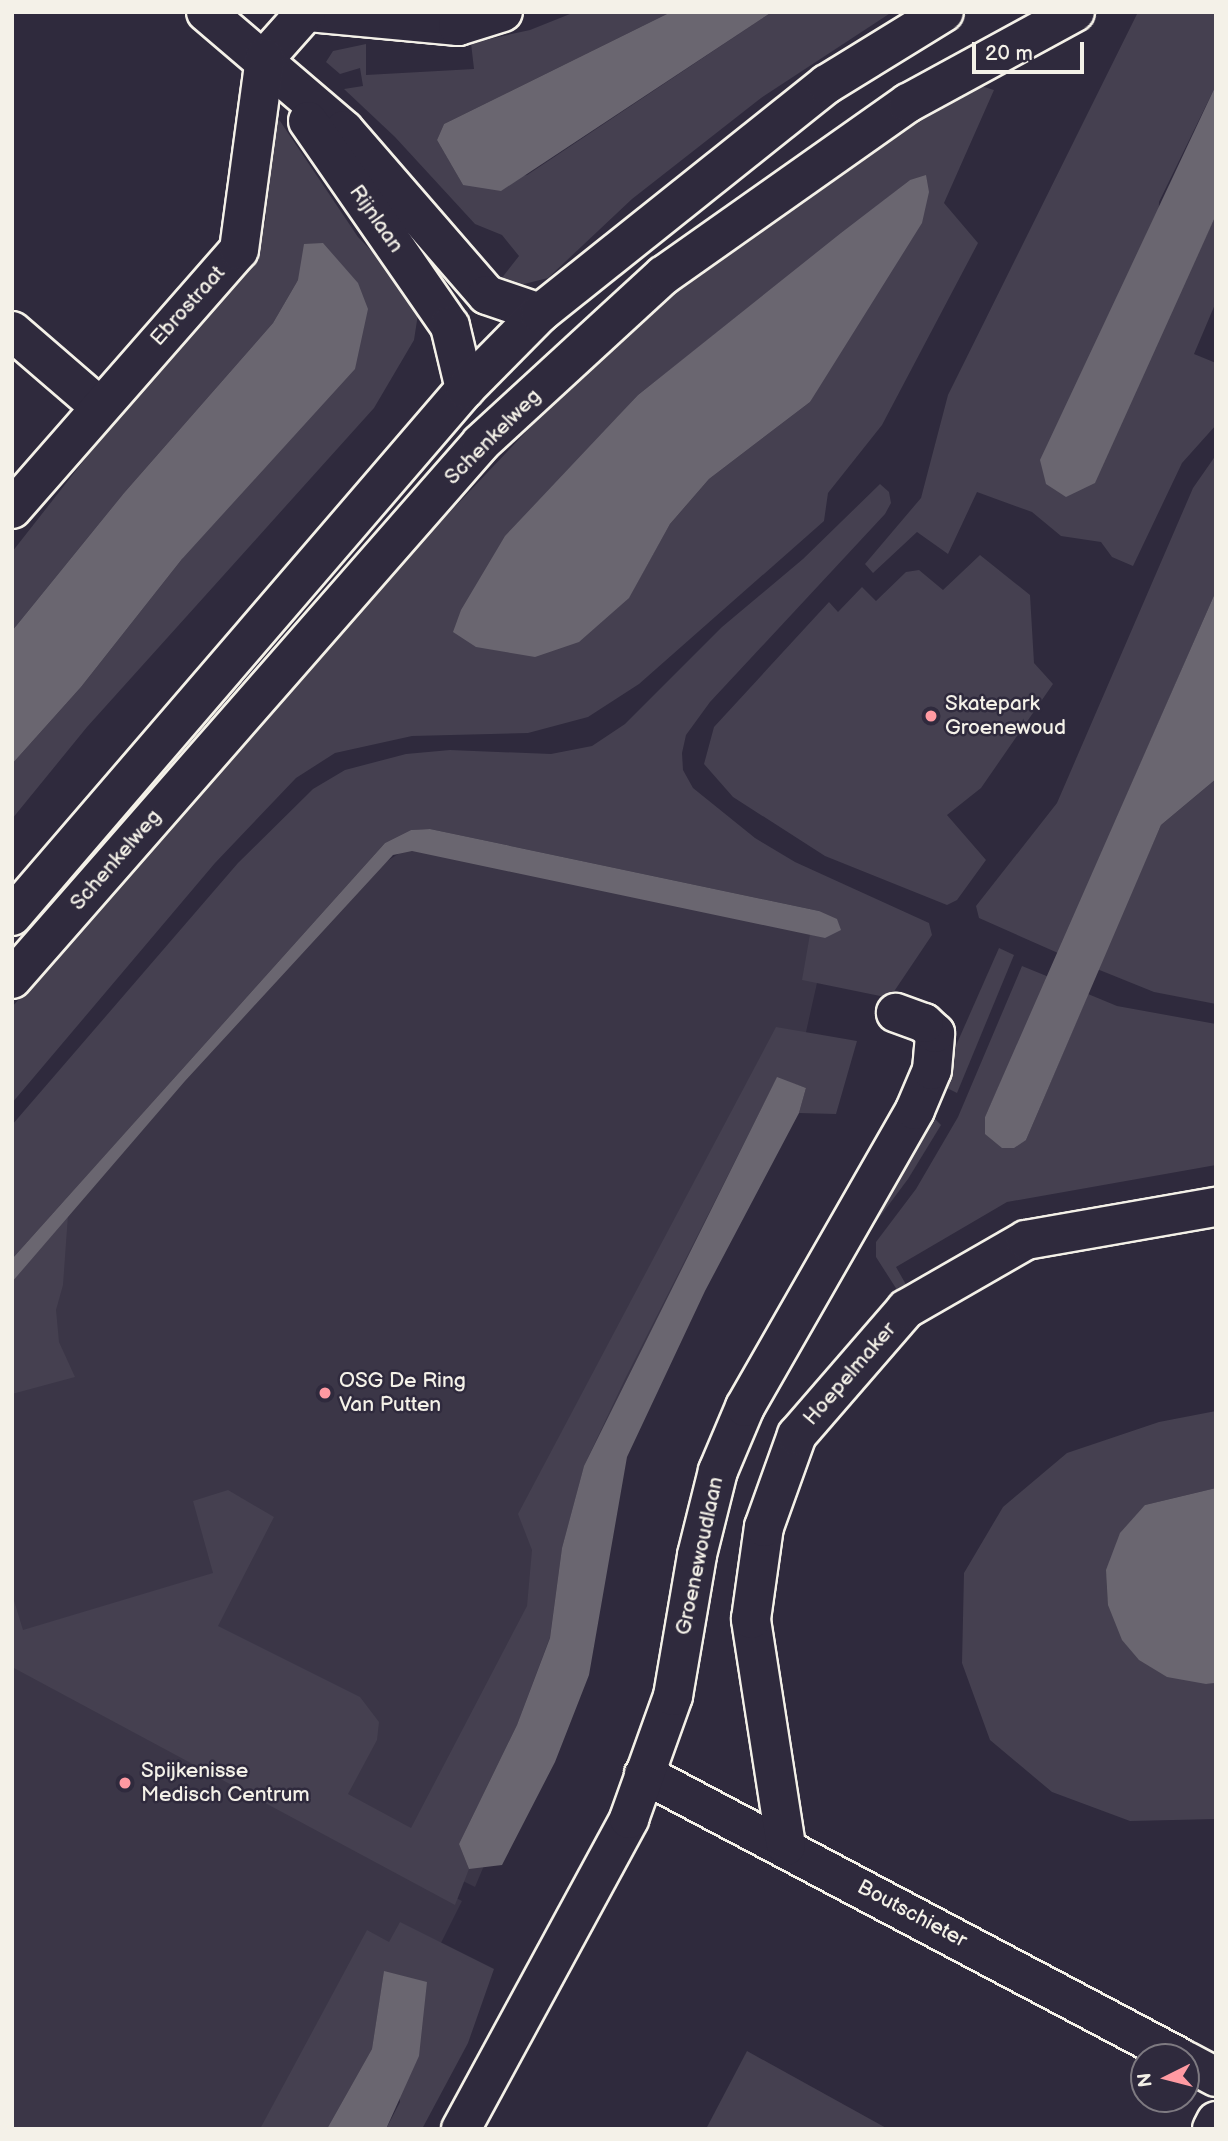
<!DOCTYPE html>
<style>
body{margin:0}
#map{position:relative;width:1228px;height:2141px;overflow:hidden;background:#2f2a3d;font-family:"Balsamiq Sans",sans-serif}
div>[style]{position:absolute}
.built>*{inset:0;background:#3b3647}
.green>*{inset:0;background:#454050}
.water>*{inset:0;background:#6a6670}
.roads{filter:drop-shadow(2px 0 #f4f1e8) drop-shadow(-2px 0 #f4f1e8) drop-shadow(0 2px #f4f1e8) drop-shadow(0 -2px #f4f1e8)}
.minor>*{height:38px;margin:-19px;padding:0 19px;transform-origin:19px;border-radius:19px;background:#2f2a3d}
.major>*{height:38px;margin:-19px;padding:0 19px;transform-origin:19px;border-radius:19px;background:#2f2a3d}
.dots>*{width:19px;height:19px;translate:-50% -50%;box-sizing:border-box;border:4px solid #2f2a3d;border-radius:50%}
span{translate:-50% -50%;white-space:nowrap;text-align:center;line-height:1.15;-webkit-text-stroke:5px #2f2a3d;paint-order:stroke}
.street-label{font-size:21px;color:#f4f1e8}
.poi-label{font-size:21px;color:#f4f1e8}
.left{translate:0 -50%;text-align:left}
.frame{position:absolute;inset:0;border:14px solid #f4f1e8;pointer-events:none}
.north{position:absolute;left:1130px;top:2043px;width:70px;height:70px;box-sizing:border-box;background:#2f2a3d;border:2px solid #7e7a81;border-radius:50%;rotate:264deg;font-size:19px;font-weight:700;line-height:28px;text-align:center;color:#f4f1e8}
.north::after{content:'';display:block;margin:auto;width:24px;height:32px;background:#ff9aa2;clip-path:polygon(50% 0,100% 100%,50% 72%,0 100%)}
.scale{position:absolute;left:972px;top:42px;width:112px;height:32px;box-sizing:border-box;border:4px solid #f4f1e8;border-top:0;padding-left:9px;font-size:21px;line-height:24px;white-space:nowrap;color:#f4f1e8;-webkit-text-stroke:5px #2f2a3d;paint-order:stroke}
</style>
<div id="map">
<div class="built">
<i style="clip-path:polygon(415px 843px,830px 925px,789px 1108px,600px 1465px,571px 1659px,475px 1887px,12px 1656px,12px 1263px,111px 1144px,375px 869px)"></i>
<i style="clip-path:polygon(12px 1665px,462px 1901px,348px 2129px,12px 2129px)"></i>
</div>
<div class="green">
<i style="clip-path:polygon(575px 12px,671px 12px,444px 124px,437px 140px,463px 185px,527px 175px,772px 12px,892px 12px,761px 98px,632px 199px,548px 278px,520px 285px,501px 279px,519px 256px,502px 235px,475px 224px,395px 137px,344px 89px,363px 86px,360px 68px,340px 74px,326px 62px,333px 51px,366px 44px,366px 75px,474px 69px,471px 43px,530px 30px)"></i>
<i style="clip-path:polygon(1138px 12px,1216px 12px,1216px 85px,1159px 202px,1154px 346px,1216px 215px,1216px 302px,1194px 354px,1216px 363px,1216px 425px,1182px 463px,1133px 566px,1112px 557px,1101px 542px,1061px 536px,1032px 512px,977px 492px,948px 554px,917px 532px,873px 573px,865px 564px,921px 498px,948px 395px)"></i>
<i style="clip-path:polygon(evenodd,971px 83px,994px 90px,944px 203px,978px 243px,882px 425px,828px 493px,824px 521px,639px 684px,588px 717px,528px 733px,412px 736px,335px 753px,296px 778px,215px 863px,12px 1103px,12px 1007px,429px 534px,581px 374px,700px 271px,783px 204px,971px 83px,910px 180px,810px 402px,709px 479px,670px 524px,629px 597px,588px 450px,638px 395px,910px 180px)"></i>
<i style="clip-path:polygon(265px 105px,280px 121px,358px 237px,420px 301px,414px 340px,374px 408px,87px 727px,12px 819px,12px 764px,81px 687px,182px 559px,298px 280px,273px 323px,124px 493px,12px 631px,12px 552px,246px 254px,266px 220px,258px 140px)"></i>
<i style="clip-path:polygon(1216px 455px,1216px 591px,1058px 953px,979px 918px,976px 906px,1057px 803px,1193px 488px)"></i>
<i style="clip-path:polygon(880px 484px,889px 492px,891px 503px,885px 514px,710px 702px,686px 735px,682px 753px,683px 770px,693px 788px,755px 838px,795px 862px,929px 923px,932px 935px,893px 993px,885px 997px,802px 980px,810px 934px,825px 938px,819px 911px,430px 829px,411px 830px,385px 843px,12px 1259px,12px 1125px,238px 863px,313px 789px,345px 770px,406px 754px,450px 750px,551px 754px,592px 746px,625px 724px,722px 627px,803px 559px)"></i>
<i style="clip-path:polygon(980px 555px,1030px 595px,1034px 663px,1053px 684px,981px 788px,947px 815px,986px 860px,957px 900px,947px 905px,825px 856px,733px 797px,704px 764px,714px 727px,829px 602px,838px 612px,862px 587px,876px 601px,906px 572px,919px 570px,943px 590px)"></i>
<i style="clip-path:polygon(1216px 779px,1216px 1004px,1154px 992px,1097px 969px,1161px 825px)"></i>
<i style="clip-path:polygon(999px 948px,1014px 955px,957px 1093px,939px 1084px)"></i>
<i style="clip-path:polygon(1022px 966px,1049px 977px,985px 1117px,1026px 1140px,1088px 994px,1117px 1006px,1216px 1024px,1216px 1165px,1007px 1202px,896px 1267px,908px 1288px,899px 1293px,876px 1257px,876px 1242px,916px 1189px,958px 1117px)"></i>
<i style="clip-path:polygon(776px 1027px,857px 1041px,836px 1114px,799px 1113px,806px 1088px,777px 1078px,625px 1379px,584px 1466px,562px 1548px,550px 1637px,517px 1725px,459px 1844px,469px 1869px,455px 1905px,12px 1667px,12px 1594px,23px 1630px,213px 1573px,193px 1501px,228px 1490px,274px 1517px,218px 1626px,360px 1697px,379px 1722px,377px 1740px,348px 1794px,411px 1828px,527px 1606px,532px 1550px,518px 1514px)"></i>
<i style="clip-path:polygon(927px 1111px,941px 1125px,908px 1179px,861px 1242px)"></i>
<i style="clip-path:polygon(68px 1215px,63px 1285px,56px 1310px,59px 1342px,75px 1377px,12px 1394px,12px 1282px)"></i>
<i style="clip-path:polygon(1216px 1411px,1216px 1488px,1145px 1505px,1206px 1684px,1216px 1683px,1216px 1819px,1130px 1821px,1052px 1792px,990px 1740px,962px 1663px,964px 1573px,1003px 1507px,1067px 1453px,1159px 1422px)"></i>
<i style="clip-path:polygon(400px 1922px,494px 1969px,468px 2043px,422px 2129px,386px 2129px,400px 2102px,384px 1972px,372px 2049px,327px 2129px,260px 2129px,367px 1930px,389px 1942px)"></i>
<i style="clip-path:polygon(747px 2051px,888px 2129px,706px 2129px)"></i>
</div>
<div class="water">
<i style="clip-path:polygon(671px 12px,772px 12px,501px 191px,463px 185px,437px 140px,444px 124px)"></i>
<i style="clip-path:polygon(1216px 85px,1216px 215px,1095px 483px,1066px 497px,1046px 484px,1040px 460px)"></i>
<i style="clip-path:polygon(926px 175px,929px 192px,922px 223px,810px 402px,709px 479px,670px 524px,629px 598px,579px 642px,535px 657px,476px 647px,453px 632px,461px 610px,505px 536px,638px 395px,841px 233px,910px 180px)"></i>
<i style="clip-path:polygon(323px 243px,358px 283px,368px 309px,355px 369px,182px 559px,81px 687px,12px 764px,12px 631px,124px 493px,273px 323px,298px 280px,304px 244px)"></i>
<i style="clip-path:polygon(1216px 591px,1216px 779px,1161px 825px,1026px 1140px,1014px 1148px,1002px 1148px,985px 1134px,985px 1117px)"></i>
<i style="clip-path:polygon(430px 829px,819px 911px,837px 919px,841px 930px,825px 938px,412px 851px,393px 855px,185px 1081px,12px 1282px,12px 1259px,385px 843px,411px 830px)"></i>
<i style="clip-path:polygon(777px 1077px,806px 1088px,799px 1113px,705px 1291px,627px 1457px,589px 1675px,555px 1762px,502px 1865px,469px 1869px,459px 1844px,517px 1725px,550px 1638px,562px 1548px,584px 1466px)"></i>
<i style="clip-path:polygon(1216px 1488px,1216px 1683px,1206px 1684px,1167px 1677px,1139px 1660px,1122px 1640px,1108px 1605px,1106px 1570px,1120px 1533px,1145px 1505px)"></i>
<i style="clip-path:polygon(384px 1971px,427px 1982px,419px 2056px,386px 2129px,327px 2129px,372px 2049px)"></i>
</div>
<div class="roads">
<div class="minor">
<i style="left:206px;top:12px;width:182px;rotate:40.5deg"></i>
<i style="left:344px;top:130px;width:218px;rotate:49.1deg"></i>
<i style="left:487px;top:295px;width:56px;rotate:18.8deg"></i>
<i style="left:309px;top:12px;width:150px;rotate:5.4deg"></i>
<i style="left:458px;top:26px;width:47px;rotate:-17.3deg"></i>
<i style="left:265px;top:58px;width:62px;rotate:-48.3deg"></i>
<i style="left:308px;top:121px;width:249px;rotate:55.3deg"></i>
<i style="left:450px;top:326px;width:65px;rotate:76.6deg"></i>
<i style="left:12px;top:331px;width:115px;rotate:40.8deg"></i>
<i style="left:12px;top:509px;width:344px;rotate:-48.8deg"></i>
<i style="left:239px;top:250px;width:194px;rotate:-82.3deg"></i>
<i style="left:644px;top:1774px;width:605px;rotate:27.88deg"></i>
<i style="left:786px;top:1846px;width:230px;rotate:-98.8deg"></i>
<i style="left:751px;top:1619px;width:93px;rotate:-82deg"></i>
<i style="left:764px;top:1527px;width:98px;rotate:-70.3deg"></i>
<i style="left:797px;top:1435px;width:167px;rotate:-49.1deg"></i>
<i style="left:906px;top:1309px;width:138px;rotate:-29.9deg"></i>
<i style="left:1026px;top:1240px;width:193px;rotate:-9.9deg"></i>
<i style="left:1186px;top:2061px;width:34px;rotate:28deg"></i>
<i style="left:461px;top:2129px;width:353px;rotate:-61.5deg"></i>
<i style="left:629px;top:1819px;width:131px;rotate:-70.3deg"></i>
<i style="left:673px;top:1696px;width:143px;rotate:-80.3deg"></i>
<i style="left:697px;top:1555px;width:87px;rotate:-76deg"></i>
<i style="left:718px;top:1471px;width:69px;rotate:-67.1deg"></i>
<i style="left:745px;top:1407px;width:342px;rotate:-60.2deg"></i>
<i style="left:915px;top:1110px;width:43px;rotate:-67deg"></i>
<i style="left:932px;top:1070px;width:37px;rotate:-85deg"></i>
<i style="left:935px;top:1033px;width:15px;rotate:-138deg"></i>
<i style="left:924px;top:1023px;width:30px;rotate:-160deg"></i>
<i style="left:1212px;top:2129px;width:9px;rotate:-63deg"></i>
</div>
<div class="major">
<i style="left:12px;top:916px;width:695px;rotate:-49.32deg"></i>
<i style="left:465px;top:389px;width:107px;rotate:-45.4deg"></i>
<i style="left:540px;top:313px;width:367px;rotate:-38.6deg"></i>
<i style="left:827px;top:84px;width:137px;rotate:-31.6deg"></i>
<i style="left:12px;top:979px;width:712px;rotate:-48.81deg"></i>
<i style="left:481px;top:443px;width:248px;rotate:-42.6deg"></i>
<i style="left:664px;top:275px;width:299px;rotate:-35.2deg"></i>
<i style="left:908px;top:103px;width:190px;rotate:-28.6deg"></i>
</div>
</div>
<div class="dots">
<i style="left:931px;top:716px;background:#ff9aa2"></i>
<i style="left:325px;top:1393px;background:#ff9aa2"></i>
<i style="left:125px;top:1783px;background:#ff9aa2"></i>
</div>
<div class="street-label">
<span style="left:376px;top:219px;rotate:55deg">Rijnlaan</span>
<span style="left:188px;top:306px;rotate:-48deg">Ebrostraat</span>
<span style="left:493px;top:437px;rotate:-45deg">Schenkelweg</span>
<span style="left:116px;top:860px;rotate:-49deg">Schenkelweg</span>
<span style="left:850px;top:1374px;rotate:-49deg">Hoepelmaker</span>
<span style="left:700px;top:1556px;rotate:-78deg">Groenewoudlaan</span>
<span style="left:912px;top:1914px;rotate:28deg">Boutschieter</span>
</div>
<div class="poi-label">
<span class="left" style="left:945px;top:716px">Skatepark<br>Groenewoud</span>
<span class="left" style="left:339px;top:1393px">OSG De Ring<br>Van Putten</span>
<span class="left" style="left:141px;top:1783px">Spijkenisse<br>Medisch Centrum</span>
</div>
<div class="frame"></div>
<div class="north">N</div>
<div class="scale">20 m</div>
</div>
